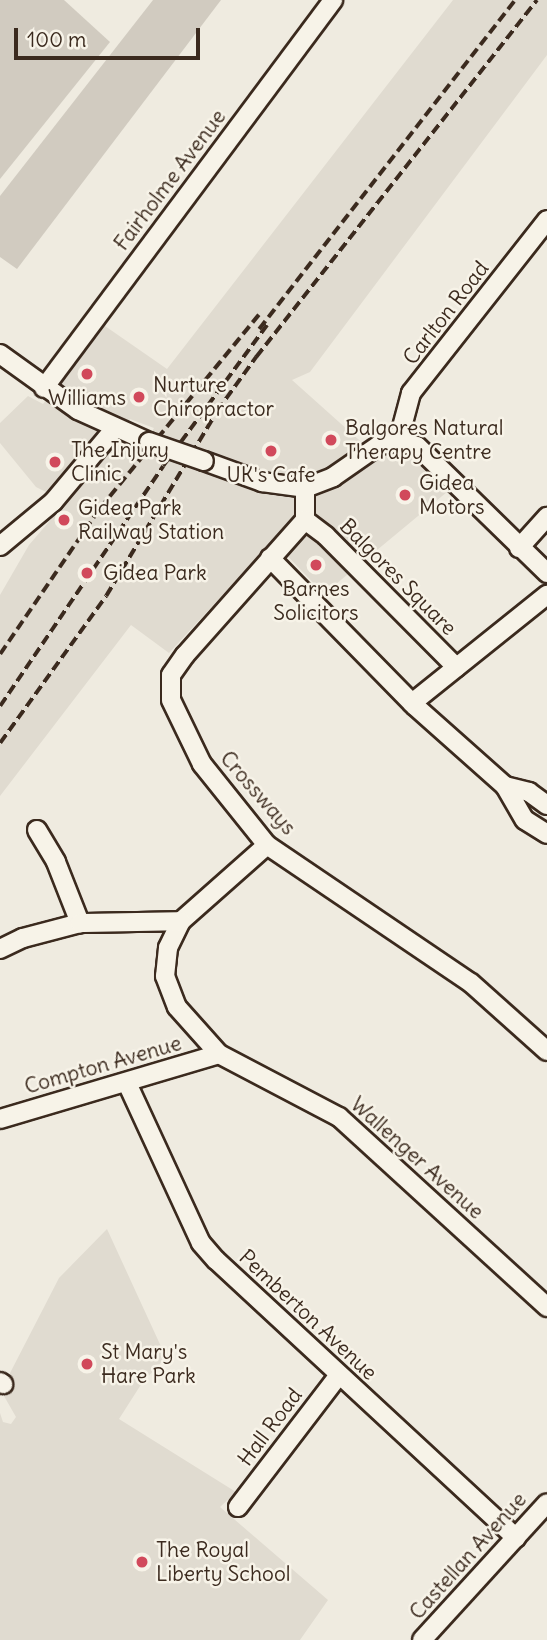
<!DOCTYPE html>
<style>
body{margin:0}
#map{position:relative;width:547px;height:1640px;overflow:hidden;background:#efebe0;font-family:Delius,sans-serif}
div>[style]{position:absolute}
.built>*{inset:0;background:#e0dbd0}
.green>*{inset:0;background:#d1cbc0}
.roads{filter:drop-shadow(2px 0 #3b2a1e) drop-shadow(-2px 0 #3b2a1e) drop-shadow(0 2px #3b2a1e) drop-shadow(0 -2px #3b2a1e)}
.minor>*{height:18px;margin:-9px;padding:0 9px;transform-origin:9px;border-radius:9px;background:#f7f3e8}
.rail>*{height:3.5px;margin-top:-1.75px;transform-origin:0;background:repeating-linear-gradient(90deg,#3b2a1e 0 10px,transparent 0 15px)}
.bridges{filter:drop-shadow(2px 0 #3b2a1e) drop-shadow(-2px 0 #3b2a1e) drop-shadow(0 2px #3b2a1e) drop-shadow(0 -2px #3b2a1e)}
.minor-bridge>*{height:18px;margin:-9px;padding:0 9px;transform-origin:9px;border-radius:9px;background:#f7f3e8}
.dots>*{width:19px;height:19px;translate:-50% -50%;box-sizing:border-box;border:4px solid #f7f3e8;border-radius:50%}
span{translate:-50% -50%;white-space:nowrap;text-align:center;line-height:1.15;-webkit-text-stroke:5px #f7f3e8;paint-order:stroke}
.street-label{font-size:21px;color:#3b2a1e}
.poi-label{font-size:21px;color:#3b2a1e}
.left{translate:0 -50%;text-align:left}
.scale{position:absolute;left:14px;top:28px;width:186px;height:32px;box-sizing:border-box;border:4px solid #3b2a1e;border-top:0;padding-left:9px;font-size:21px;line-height:24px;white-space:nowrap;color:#3b2a1e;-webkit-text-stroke:5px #f7f3e8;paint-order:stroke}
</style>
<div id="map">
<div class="built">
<i style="clip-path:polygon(evenodd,453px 0,547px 0,547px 55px,310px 372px,292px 380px,377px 456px,405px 450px,427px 458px,453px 487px,324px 594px,276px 544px,265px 549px,169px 653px,131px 625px,0 796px,0 595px,29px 545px,66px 502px,36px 487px,0 443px,0 423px,28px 396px,43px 404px,105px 326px,167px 369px,453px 0,130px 419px,154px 428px,138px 456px,113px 442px,130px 419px)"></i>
<i style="clip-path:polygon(107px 1229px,164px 1353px,169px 1354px,142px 1383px,119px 1419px,236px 1492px,220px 1507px,328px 1600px,300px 1640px,0 1640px,0 1413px,3px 1422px,11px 1424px,16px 1417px,4px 1396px,9px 1375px,59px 1278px)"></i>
</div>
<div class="green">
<i style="clip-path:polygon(0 0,64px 0,110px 42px,0 179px)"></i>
<i style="clip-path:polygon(153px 0,221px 0,17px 269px,0 257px,0 196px)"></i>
</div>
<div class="roads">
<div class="minor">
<i style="left:0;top:354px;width:96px;rotate:35.7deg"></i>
<i style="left:78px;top:410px;width:78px;rotate:24.3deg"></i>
<i style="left:44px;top:388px;width:484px;rotate:-53.3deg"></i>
<i style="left:398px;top:442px;width:51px;rotate:-75.1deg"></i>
<i style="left:411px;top:393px;width:220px;rotate:-51.8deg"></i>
<i style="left:204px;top:461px;width:62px;rotate:19.9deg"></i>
<i style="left:262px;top:482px;width:43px;rotate:7.9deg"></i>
<i style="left:305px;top:488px;width:30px;rotate:-21deg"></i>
<i style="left:333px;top:477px;width:56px;rotate:-34.8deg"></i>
<i style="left:379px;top:445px;width:19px;rotate:-9deg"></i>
<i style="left:398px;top:442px;width:19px;rotate:12deg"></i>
<i style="left:417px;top:446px;width:182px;rotate:44.3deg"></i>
<i style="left:305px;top:488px;width:32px;rotate:90deg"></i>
<i style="left:305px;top:520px;width:181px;rotate:131.6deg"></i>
<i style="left:185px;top:655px;width:24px;rotate:125deg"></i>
<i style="left:171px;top:675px;width:25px;rotate:90deg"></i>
<i style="left:171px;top:700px;width:71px;rotate:64.2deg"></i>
<i style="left:202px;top:764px;width:104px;rotate:51.3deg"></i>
<i style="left:267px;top:845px;width:246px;rotate:34.1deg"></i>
<i style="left:471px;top:983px;width:102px;rotate:41.8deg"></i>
<i style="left:305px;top:520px;width:26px;rotate:37deg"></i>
<i style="left:326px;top:536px;width:185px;rotate:45.2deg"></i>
<i style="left:0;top:546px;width:69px;rotate:-39.7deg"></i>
<i style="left:53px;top:502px;width:97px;rotate:-50deg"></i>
<i style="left:519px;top:548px;width:42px;rotate:-47.9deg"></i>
<i style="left:270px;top:558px;width:207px;rotate:45.6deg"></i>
<i style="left:415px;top:706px;width:120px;rotate:41.6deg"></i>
<i style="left:505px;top:786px;width:39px;rotate:60deg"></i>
<i style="left:525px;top:820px;width:26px;rotate:32deg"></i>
<i style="left:412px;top:703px;width:173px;rotate:-38.7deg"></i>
<i style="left:505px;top:786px;width:25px;rotate:14deg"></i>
<i style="left:529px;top:792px;width:22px;rotate:36deg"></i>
<i style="left:37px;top:830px;width:37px;rotate:59deg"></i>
<i style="left:56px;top:862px;width:66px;rotate:68.5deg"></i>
<i style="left:267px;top:845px;width:115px;rotate:138.5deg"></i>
<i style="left:181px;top:921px;width:30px;rotate:116deg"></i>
<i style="left:168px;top:948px;width:28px;rotate:96deg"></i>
<i style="left:165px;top:976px;width:33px;rotate:69deg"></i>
<i style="left:177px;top:1007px;width:63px;rotate:48.2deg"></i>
<i style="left:219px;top:1054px;width:136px;rotate:27.7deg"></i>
<i style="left:339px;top:1117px;width:282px;rotate:42.4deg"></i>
<i style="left:0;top:949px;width:25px;rotate:-26deg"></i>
<i style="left:23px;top:938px;width:59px;rotate:-14.7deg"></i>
<i style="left:80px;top:923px;width:101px;rotate:-1.1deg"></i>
<i style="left:127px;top:1083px;width:176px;rotate:65.2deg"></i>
<i style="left:201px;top:1243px;width:23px;rotate:49deg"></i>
<i style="left:216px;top:1260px;width:409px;rotate:42.8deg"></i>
<i style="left:0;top:1119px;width:228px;rotate:-16.5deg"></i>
<i style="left:0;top:1382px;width:4px;rotate:34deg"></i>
<i style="left:238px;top:1507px;width:166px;rotate:-52.6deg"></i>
<i style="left:422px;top:1640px;width:185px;rotate:-47.6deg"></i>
</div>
</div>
<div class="rail">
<i style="left:259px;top:329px;width:417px;rotate:-52.1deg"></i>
<i style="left:0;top:654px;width:177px;rotate:-55.6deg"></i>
<i style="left:100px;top:508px;width:254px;rotate:-50.6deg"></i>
<i style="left:0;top:706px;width:290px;rotate:-55.8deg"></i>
<i style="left:163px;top:466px;width:175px;rotate:-53.6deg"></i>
<i style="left:0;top:743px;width:181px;rotate:-54.2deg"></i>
<i style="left:106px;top:596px;width:216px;rotate:-59deg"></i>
<i style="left:217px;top:411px;width:67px;rotate:-54.2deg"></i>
<i style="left:256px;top:357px;width:454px;rotate:-51.8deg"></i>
</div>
<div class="bridges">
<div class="minor-bridge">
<i style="left:149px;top:442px;width:58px;rotate:19.1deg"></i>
</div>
</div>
<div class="dots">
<i style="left:87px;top:374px;background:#d1495b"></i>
<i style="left:139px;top:397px;background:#d1495b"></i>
<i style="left:331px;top:440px;background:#d1495b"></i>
<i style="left:271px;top:451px;background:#d1495b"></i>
<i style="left:55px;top:462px;background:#d1495b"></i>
<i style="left:405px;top:495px;background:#d1495b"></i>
<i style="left:64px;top:520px;background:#d1495b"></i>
<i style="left:316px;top:565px;background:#d1495b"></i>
<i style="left:87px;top:573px;background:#d1495b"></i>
<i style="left:87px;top:1364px;background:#d1495b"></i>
<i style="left:142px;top:1562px;background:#d1495b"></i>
</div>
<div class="street-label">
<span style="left:170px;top:180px;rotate:-53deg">Fairholme Avenue</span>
<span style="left:446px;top:313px;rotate:-52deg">Carlton Road</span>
<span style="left:398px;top:577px;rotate:45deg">Balgores Square</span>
<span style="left:258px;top:793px;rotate:49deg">Crossways</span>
<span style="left:103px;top:1065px;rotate:-16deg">Compton Avenue</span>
<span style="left:417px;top:1158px;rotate:42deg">Wallenger Avenue</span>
<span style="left:308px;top:1315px;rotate:43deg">Pemberton Avenue</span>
<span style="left:270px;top:1427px;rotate:-53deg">Hall Road</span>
<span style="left:468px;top:1556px;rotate:-48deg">Castellan Avenue</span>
</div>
<div class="poi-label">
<span class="left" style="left:153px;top:397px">Nurture<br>Chiropractor</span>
<span style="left:87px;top:398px">Williams</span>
<span class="left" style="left:345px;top:440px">Balgores Natural<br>Therapy Centre</span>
<span class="left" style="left:71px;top:462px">The Injury<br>Clinic</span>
<span style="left:271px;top:475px">UK's Cafe</span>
<span class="left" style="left:419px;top:495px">Gidea<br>Motors</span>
<span class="left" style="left:78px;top:520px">Gidea Park<br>Railway Station</span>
<span class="left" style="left:103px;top:573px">Gidea Park</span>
<span style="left:316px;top:601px">Barnes<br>Solicitors</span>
<span class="left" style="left:101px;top:1364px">St Mary's<br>Hare Park</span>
<span class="left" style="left:156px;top:1562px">The Royal<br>Liberty School</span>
</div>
<div class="scale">100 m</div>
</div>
